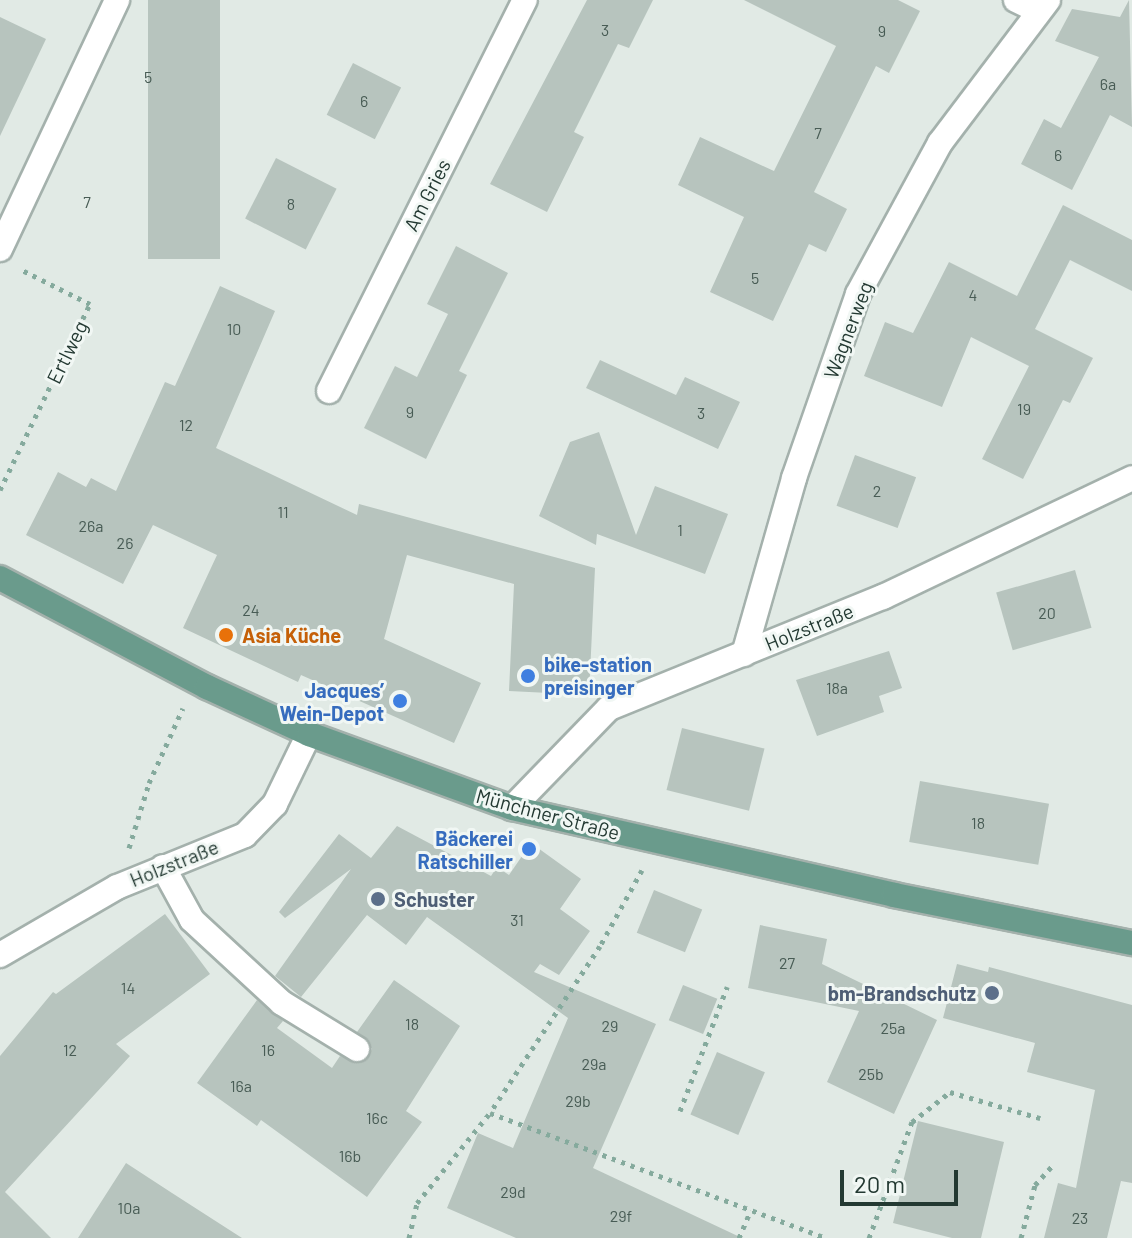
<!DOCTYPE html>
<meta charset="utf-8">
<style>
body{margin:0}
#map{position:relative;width:1132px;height:1238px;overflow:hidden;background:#e1eae5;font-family:Barlow,sans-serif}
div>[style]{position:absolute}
.building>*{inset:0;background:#b7c4be;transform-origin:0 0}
.path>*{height:5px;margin-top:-2.5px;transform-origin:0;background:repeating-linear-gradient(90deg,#85aa9d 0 4px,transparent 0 10px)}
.roads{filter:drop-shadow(2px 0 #a4b1ac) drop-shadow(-2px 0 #a4b1ac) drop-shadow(0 2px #a4b1ac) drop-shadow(0 -2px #a4b1ac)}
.minor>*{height:24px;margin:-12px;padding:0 12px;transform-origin:12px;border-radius:12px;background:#fff}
.major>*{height:24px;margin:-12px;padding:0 12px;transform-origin:12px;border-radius:12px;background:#6a9b8c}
.dots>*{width:22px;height:22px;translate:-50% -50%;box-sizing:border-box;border:4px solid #f1f7f4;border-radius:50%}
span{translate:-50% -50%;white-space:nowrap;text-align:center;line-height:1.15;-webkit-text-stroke:6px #f1f7f4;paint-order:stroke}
.number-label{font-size:16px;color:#485c55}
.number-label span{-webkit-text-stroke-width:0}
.street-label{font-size:20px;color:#233932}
.food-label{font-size:20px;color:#c56008;font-weight:700}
.left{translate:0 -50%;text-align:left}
.shop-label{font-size:20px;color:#366cbe;font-weight:700}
.right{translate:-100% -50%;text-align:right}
.service-label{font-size:20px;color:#4e5e75;font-weight:700}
.scale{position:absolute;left:840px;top:1170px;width:118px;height:36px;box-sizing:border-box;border:4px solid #233932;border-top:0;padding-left:10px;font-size:24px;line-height:28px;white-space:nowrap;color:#233932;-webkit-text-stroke:6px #f1f7f4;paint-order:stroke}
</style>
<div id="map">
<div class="building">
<i style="left:148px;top:0;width:72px;height:259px"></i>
<i style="clip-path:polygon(587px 0,653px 0,629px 48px,618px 44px,574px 132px,584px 137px,547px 212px,490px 184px)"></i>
<i style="clip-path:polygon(744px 0,898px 0,920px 11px,889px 73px,876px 66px,814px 192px,847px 209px,826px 252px,809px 244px,773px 321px,710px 292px,744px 217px,678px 185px,700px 137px,774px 171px,836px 46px)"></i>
<i style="clip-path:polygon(1129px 0,1132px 127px,1110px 115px,1072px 190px,1021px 164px,1044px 119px,1061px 128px,1099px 57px,1055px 41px,1072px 9px,1120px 17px)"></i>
<i style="clip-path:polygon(0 17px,46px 39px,0 136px)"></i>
<i style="left:353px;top:63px;width:54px;height:58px;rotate:27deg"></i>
<i style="left:276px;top:158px;width:68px;height:68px;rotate:27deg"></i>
<i style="clip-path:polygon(1063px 205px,1132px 240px,1132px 291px,1070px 260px,1035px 329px,1093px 358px,1070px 403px,1063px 400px,1023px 479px,982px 459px,1029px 366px,971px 337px,942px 407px,864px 376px,885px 322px,913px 333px,949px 262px,1017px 296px)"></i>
<i style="clip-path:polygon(456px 246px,508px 273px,459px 371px,467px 375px,426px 459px,364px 428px,395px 366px,417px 377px,448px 314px,427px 304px)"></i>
<i style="clip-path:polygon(220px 286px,275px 311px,216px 448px,357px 515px,359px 504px,595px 568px,589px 695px,509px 691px,514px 584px,407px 555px,384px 639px,481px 683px,454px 743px,301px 675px,298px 682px,183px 628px,217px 555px,153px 525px,123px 584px,26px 535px,58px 472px,86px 487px,91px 478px,116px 491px,165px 382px,175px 386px)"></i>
<i style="clip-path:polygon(600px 360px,676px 395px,685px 377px,740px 402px,718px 449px,586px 388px)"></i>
<i style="clip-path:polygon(599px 432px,636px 535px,655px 486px,728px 514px,705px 574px,597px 534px,596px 545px,539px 516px,570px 442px)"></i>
<i style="left:855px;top:455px;width:65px;height:54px;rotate:20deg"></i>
<i style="left:1075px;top:570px;width:60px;height:82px;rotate:74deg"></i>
<i style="clip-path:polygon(889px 651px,902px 688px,879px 696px,884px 712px,817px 736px,796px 680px)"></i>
<i style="left:682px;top:728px;width:85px;height:64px;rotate:14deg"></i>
<i style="left:920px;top:781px;width:131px;height:62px;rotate:10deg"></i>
<i style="clip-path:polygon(397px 826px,491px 876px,497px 867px,509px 875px,531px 843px,581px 879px,560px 909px,590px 931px,559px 975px,540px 964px,534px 972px,656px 1024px,593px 1168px,742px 1238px,516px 1238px,447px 1208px,478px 1133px,513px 1148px,568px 1018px,427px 917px,406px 945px,367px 915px,301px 997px,275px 976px,351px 869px,285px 918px,279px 912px,339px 834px,371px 858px)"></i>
<i style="left:654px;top:890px;width:52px;height:46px;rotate:22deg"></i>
<i style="clip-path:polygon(165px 914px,210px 974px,116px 1044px,130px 1056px,5px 1192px,51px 1238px,0 1238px,0 1056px,53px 992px,56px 994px)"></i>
<i style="clip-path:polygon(760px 925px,827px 939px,822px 964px,937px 1020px,894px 1114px,827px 1082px,859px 1011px,748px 988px)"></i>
<i style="clip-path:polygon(957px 964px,988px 972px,989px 967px,1132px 1005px,1132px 1183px,1121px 1181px,1107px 1238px,1044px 1238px,1058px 1183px,1076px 1188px,1095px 1090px,1027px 1072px,1035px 1043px,943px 1018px)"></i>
<i style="clip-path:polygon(394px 980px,460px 1026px,406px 1111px,422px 1122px,367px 1197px,261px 1120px,257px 1126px,197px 1083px,257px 1000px,283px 1021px,277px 1028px,332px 1068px,340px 1056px,363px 1062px,372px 1049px,357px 1032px)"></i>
<i style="left:683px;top:985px;width:37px;height:38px;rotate:22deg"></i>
<i style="left:717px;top:1052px;width:52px;height:68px;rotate:23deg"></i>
<i style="clip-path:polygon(918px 1121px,1004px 1142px,981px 1238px,952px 1238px,893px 1223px)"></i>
<i style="clip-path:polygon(126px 1163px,172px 1193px,242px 1238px,78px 1238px)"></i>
</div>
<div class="path">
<i style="left:0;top:490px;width:207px;rotate:-64.2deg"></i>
<i style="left:90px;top:304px;width:76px;rotate:-153.4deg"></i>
<i style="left:129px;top:848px;width:68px;rotate:-72.9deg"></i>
<i style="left:149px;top:783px;width:82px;rotate:-65.6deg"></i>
<i style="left:642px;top:870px;width:87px;rotate:118.9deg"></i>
<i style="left:600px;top:946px;width:200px;rotate:123.4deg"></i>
<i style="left:490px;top:1113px;width:359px;rotate:20.4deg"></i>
<i style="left:680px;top:1111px;width:133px;rotate:-69.2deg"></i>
<i style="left:409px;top:1238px;width:36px;rotate:-77deg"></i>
<i style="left:417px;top:1203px;width:116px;rotate:-51deg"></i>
<i style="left:739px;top:1238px;width:30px;rotate:-67deg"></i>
<i style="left:869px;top:1238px;width:124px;rotate:-69.7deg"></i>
<i style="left:912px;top:1122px;width:48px;rotate:-38.3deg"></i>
<i style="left:950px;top:1092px;width:94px;rotate:16.1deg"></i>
<i style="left:1021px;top:1238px;width:55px;rotate:-75.2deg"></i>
<i style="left:1035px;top:1185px;width:27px;rotate:-48deg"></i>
</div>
<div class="roads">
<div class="minor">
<i style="left:1016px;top:0;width:25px;rotate:26deg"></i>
<i style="left:0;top:249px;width:275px;rotate:-64.8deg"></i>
<i style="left:329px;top:391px;width:437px;rotate:-63.4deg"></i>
<i style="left:744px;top:654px;width:183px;rotate:-74.1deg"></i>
<i style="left:794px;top:478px;width:195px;rotate:-70.8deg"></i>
<i style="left:858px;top:294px;width:172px;rotate:-61.5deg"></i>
<i style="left:940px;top:143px;width:179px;rotate:-52.9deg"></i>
<i style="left:512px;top:808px;width:139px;rotate:-45.9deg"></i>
<i style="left:609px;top:708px;width:296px;rotate:-22.1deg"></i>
<i style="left:883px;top:597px;width:276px;rotate:-25.5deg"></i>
<i style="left:163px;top:867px;width:60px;rotate:61.3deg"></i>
<i style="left:192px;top:920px;width:122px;rotate:42.7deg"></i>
<i style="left:282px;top:1003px;width:88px;rotate:31.5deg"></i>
<i style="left:0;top:955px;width:135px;rotate:-30.2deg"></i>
<i style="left:117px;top:887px;width:138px;rotate:-22.1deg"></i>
<i style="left:245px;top:835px;width:43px;rotate:-45.9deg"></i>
<i style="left:275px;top:804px;width:78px;rotate:-64.1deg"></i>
</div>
<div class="major">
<i style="left:0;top:578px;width:234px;rotate:27.8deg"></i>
<i style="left:207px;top:687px;width:112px;rotate:24.7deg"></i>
<i style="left:309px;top:734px;width:216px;rotate:20deg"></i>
<i style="left:512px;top:808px;width:392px;rotate:12.8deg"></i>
<i style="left:894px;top:895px;width:243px;rotate:11.4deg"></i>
</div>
</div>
<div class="dots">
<i style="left:226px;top:635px;background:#e8710a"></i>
<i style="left:528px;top:676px;background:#3f7fe0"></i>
<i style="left:400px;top:701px;background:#3f7fe0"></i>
<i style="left:529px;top:849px;background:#3f7fe0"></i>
<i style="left:378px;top:899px;background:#5c6f8a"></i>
<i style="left:992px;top:993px;background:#5c6f8a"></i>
</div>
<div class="number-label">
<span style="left:605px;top:30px">3</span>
<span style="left:882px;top:31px">9</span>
<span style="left:148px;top:77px">5</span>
<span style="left:1108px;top:84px">6a</span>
<span style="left:364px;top:101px">6</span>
<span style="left:818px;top:133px">7</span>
<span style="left:1058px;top:155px">6</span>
<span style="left:87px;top:202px">7</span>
<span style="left:291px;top:204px">8</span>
<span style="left:755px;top:278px">5</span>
<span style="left:973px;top:295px">4</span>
<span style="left:234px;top:329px">10</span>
<span style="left:1024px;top:409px">19</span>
<span style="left:410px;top:412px">9</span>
<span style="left:701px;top:413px">3</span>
<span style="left:186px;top:425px">12</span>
<span style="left:877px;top:491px">2</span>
<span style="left:283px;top:512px">11</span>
<span style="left:91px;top:526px">26a</span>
<span style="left:680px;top:530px">1</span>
<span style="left:125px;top:543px">26</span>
<span style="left:251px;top:610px">24</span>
<span style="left:1047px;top:613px">20</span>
<span style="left:837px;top:688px">18a</span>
<span style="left:978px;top:823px">18</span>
<span style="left:517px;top:920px">31</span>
<span style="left:787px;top:963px">27</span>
<span style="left:128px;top:988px">14</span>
<span style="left:412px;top:1024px">18</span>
<span style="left:610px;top:1026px">29</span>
<span style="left:893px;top:1028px">25a</span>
<span style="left:70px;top:1050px">12</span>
<span style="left:268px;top:1050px">16</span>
<span style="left:594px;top:1064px">29a</span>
<span style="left:871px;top:1074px">25b</span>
<span style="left:241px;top:1086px">16a</span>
<span style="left:578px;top:1101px">29b</span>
<span style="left:377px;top:1118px">16c</span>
<span style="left:350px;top:1156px">16b</span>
<span style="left:513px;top:1192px">29d</span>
<span style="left:129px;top:1208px">10a</span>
<span style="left:621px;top:1216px">29f</span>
<span style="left:1080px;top:1218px">23</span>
</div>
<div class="street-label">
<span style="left:427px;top:195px;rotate:-63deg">Am Gries</span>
<span style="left:848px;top:330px;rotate:-69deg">Wagnerweg</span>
<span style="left:67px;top:352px;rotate:-64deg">Ertlweg</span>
<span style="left:809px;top:627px;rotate:-22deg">Holzstraße</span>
<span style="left:548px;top:814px;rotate:15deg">Münchner Straße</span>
<span style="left:174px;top:863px;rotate:-22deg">Holzstraße</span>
</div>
<div class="food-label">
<span class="left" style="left:242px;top:635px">Asia Küche</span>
</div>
<div class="shop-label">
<span class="left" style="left:544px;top:676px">bike-station<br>preisinger</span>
<span class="right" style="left:384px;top:702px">Jacques’<br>Wein-Depot</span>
<span class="right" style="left:513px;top:850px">Bäckerei<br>Ratschiller</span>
</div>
<div class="service-label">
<span class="left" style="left:394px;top:899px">Schuster</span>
<span class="right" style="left:976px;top:993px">bm-Brandschutz</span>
</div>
<div class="scale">20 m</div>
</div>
